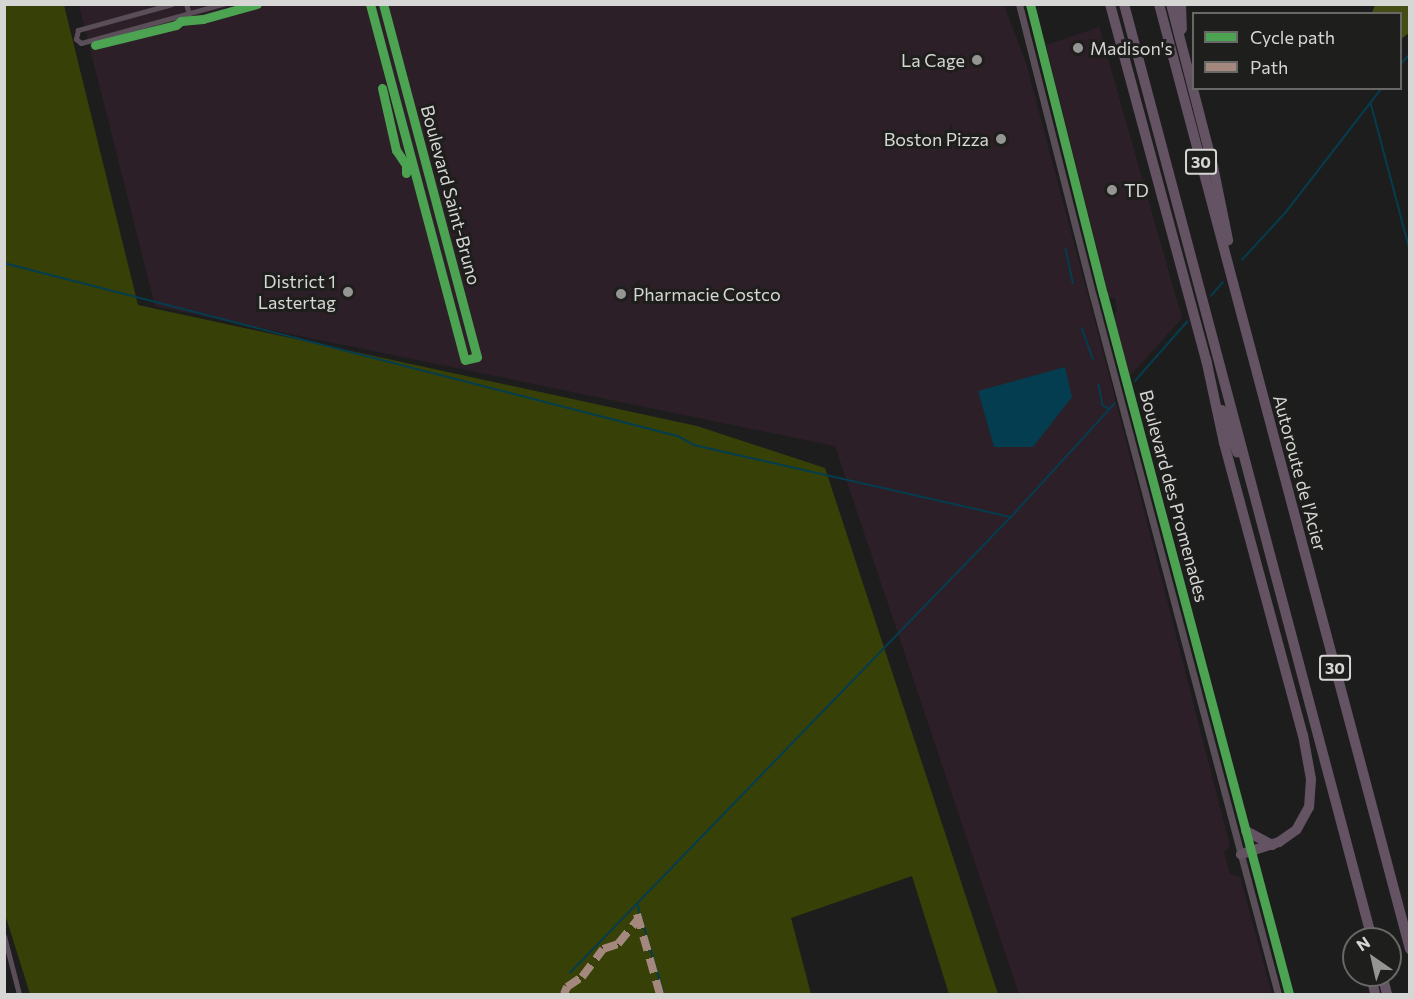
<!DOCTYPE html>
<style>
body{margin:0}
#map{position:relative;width:1414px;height:999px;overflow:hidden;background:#1d1d1d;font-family:Commissioner,sans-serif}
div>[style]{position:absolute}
.commercial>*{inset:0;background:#2d1f28}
.green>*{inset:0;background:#374006}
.forest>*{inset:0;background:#454d14}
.water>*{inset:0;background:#043d4f}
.stream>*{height:1.5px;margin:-0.75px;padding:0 0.75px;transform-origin:0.75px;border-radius:0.75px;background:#043d4f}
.minor>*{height:5px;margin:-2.5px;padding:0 2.5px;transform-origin:2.5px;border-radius:2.5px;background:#5a4e58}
.tertiary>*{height:7px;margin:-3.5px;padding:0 3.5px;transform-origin:3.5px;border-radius:3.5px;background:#5a4e58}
.motorway>*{height:10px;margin:-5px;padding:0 5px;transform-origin:5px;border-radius:5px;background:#645363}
.quiet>*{height:8px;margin-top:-4px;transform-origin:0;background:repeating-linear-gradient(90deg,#a5887d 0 15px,transparent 0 23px)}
.cycleway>*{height:9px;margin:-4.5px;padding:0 4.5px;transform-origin:4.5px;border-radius:4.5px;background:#4ca352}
.dots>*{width:16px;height:16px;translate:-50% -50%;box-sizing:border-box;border:3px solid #1e1e1c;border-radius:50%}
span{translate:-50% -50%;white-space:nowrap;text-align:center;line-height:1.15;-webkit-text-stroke:6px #1e1e1c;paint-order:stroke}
.shield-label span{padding:2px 4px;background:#1e1e1c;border:2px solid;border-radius:4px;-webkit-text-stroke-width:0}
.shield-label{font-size:16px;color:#d6d6d4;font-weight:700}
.poi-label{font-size:18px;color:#d6d6d4}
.left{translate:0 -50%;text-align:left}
.right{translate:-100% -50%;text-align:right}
.street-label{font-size:18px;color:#d6d6d4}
.frame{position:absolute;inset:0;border:6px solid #d6d6d4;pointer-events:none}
.legend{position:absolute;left:1192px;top:12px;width:210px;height:78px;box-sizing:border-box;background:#1e1e1c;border:2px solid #686866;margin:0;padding:8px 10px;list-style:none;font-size:18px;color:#d6d6d4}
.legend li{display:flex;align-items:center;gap:12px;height:30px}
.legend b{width:30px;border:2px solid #686866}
.north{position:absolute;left:1342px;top:927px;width:60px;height:60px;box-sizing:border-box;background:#1e1e1c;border:2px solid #686866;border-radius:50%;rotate:326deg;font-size:16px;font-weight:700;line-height:24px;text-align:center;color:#d6d6d4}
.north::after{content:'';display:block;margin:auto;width:21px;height:27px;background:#959594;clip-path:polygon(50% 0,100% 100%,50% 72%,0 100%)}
</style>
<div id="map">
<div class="commercial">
<i style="clip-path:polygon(79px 5px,1004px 5px,1026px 63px,1114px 394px,1230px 846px,1224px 852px,1230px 874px,1240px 877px,1272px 994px,1019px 994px,835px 446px,155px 306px)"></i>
<i style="clip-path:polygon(1099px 27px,1182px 318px,1130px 376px,1114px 317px,1117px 308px,1115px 299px,1109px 297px,1046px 45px)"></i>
</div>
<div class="green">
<i style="clip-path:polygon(4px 5px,64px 5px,138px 305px,697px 426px,825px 468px,998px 994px,949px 994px,912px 876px,791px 918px,811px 994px,30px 994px,4px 911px)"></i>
</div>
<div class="forest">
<i style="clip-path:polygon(1375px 5px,1409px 5px,1409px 33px,1401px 39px,1400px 14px,1372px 13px)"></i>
</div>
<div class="water">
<i style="clip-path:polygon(1065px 367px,1072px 397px,1033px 447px,994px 447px,978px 391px)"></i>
</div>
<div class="stream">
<i style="left:1400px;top:65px;width:15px;rotate:-48deg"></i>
<i style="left:1371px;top:103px;width:152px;rotate:75.1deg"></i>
<i style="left:1066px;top:249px;width:35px;rotate:78deg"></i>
<i style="left:1242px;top:260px;width:65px;rotate:-47.5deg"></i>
<i style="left:1286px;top:212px;width:157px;rotate:-52.3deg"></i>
<i style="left:4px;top:263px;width:696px;rotate:14.4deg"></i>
<i style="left:678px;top:436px;width:18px;rotate:29deg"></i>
<i style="left:694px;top:445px;width:325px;rotate:12.8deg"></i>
<i style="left:1211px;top:296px;width:18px;rotate:-49deg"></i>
<i style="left:1082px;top:328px;width:33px;rotate:70deg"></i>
<i style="left:1135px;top:381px;width:79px;rotate:-48.6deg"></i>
<i style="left:1099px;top:385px;width:20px;rotate:79deg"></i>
<i style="left:1103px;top:405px;width:7px;rotate:34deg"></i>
<i style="left:638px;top:905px;width:93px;rotate:73.7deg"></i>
<i style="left:570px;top:973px;width:634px;rotate:-45.96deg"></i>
<i style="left:1011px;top:517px;width:154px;rotate:-47.6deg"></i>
</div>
<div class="minor">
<i style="left:172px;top:4px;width:98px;rotate:164.5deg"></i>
<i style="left:78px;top:30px;width:9px;rotate:103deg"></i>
<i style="left:76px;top:39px;width:6px;rotate:39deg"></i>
<i style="left:81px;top:43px;width:147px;rotate:-15.4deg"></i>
<i style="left:186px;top:4px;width:10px;rotate:73deg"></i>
<i style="left:4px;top:936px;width:60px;rotate:75.5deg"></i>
</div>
<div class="tertiary">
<i style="left:370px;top:4px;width:368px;rotate:75.1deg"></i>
<i style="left:465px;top:360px;width:12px;rotate:-14deg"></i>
<i style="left:477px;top:357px;width:365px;rotate:-104.9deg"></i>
<i style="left:1019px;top:4px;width:301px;rotate:75.8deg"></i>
<i style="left:1093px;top:296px;width:722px;rotate:75.16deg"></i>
<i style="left:1030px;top:4px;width:299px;rotate:75.9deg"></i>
<i style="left:1103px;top:294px;width:724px;rotate:75.12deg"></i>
</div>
<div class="motorway">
<i style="left:1110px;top:4px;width:373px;rotate:74.9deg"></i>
<i style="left:1124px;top:4px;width:967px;rotate:75.14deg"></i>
<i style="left:1159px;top:4px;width:978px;rotate:75.13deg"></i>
<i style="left:1171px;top:4px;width:167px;rotate:75.5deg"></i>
<i style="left:1213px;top:166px;width:76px;rotate:78.5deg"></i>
<i style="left:1181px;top:4px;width:25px;rotate:88deg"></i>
<i style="left:1206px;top:359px;width:86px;rotate:77.9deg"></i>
<i style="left:1224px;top:443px;width:302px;rotate:74.9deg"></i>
<i style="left:1303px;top:735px;width:45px;rotate:79.7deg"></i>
<i style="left:1311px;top:779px;width:28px;rotate:94deg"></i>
<i style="left:1309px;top:807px;width:26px;rotate:119deg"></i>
<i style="left:1296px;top:830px;width:21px;rotate:145deg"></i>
<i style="left:1279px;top:842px;width:40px;rotate:162deg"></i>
<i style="left:1222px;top:410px;width:45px;rotate:70.3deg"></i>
<i style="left:1246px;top:831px;width:30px;rotate:28deg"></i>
<i style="left:1371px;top:975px;width:19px;rotate:78deg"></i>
<i style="left:1382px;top:975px;width:20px;rotate:75deg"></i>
</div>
<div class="quiet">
<i style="left:637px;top:914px;width:83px;rotate:74deg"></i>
<i style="left:564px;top:994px;width:8px;rotate:-67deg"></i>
<i style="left:567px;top:987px;width:18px;rotate:-34deg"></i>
<i style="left:582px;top:977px;width:35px;rotate:-53deg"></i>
<i style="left:603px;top:949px;width:16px;rotate:-18deg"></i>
<i style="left:618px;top:944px;width:32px;rotate:-51deg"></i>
</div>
<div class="cycleway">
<i style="left:370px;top:4px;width:368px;rotate:75.1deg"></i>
<i style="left:465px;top:360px;width:12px;rotate:-14deg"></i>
<i style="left:477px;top:357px;width:365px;rotate:-104.9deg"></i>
<i style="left:1030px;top:4px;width:299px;rotate:75.9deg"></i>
<i style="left:1103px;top:294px;width:724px;rotate:75.12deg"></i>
<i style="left:95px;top:45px;width:83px;rotate:-13.9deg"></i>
<i style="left:176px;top:25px;width:6px;rotate:-39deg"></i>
<i style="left:181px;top:21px;width:22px;rotate:-5deg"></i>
<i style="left:203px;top:19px;width:56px;rotate:-15.5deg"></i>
<i style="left:382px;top:88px;width:64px;rotate:77.3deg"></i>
<i style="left:396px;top:150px;width:18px;rotate:56deg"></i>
<i style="left:406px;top:165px;width:8px;rotate:90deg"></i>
</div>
<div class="dots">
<i style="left:1078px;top:48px;background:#959594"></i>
<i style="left:977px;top:60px;background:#959594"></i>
<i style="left:1001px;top:139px;background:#959594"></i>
<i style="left:1112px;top:190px;background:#959594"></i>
<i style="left:348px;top:292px;background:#959594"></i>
<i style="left:621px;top:294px;background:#959594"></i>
</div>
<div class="shield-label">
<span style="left:1201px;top:162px">30</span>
<span style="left:1335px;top:668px">30</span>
</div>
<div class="poi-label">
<span class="left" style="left:1090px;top:48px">Madison's</span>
<span class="right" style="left:965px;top:60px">La Cage</span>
<span class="right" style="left:989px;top:139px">Boston Pizza</span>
<span class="left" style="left:1124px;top:190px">TD</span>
<span class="right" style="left:336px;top:292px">District 1<br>Lastertag</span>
<span class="left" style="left:633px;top:294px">Pharmacie Costco</span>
</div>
<div class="street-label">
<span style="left:451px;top:195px;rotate:75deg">Boulevard Saint-Bruno</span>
<span style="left:1300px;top:473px;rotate:75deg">Autoroute de l'Acier</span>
<span style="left:1174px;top:496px;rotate:75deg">Boulevard des Promenades</span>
</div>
<div class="frame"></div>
<ul class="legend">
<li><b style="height:8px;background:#4ca352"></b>Cycle path</li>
<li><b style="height:8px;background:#a5887d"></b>Path</li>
</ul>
<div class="north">N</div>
</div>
